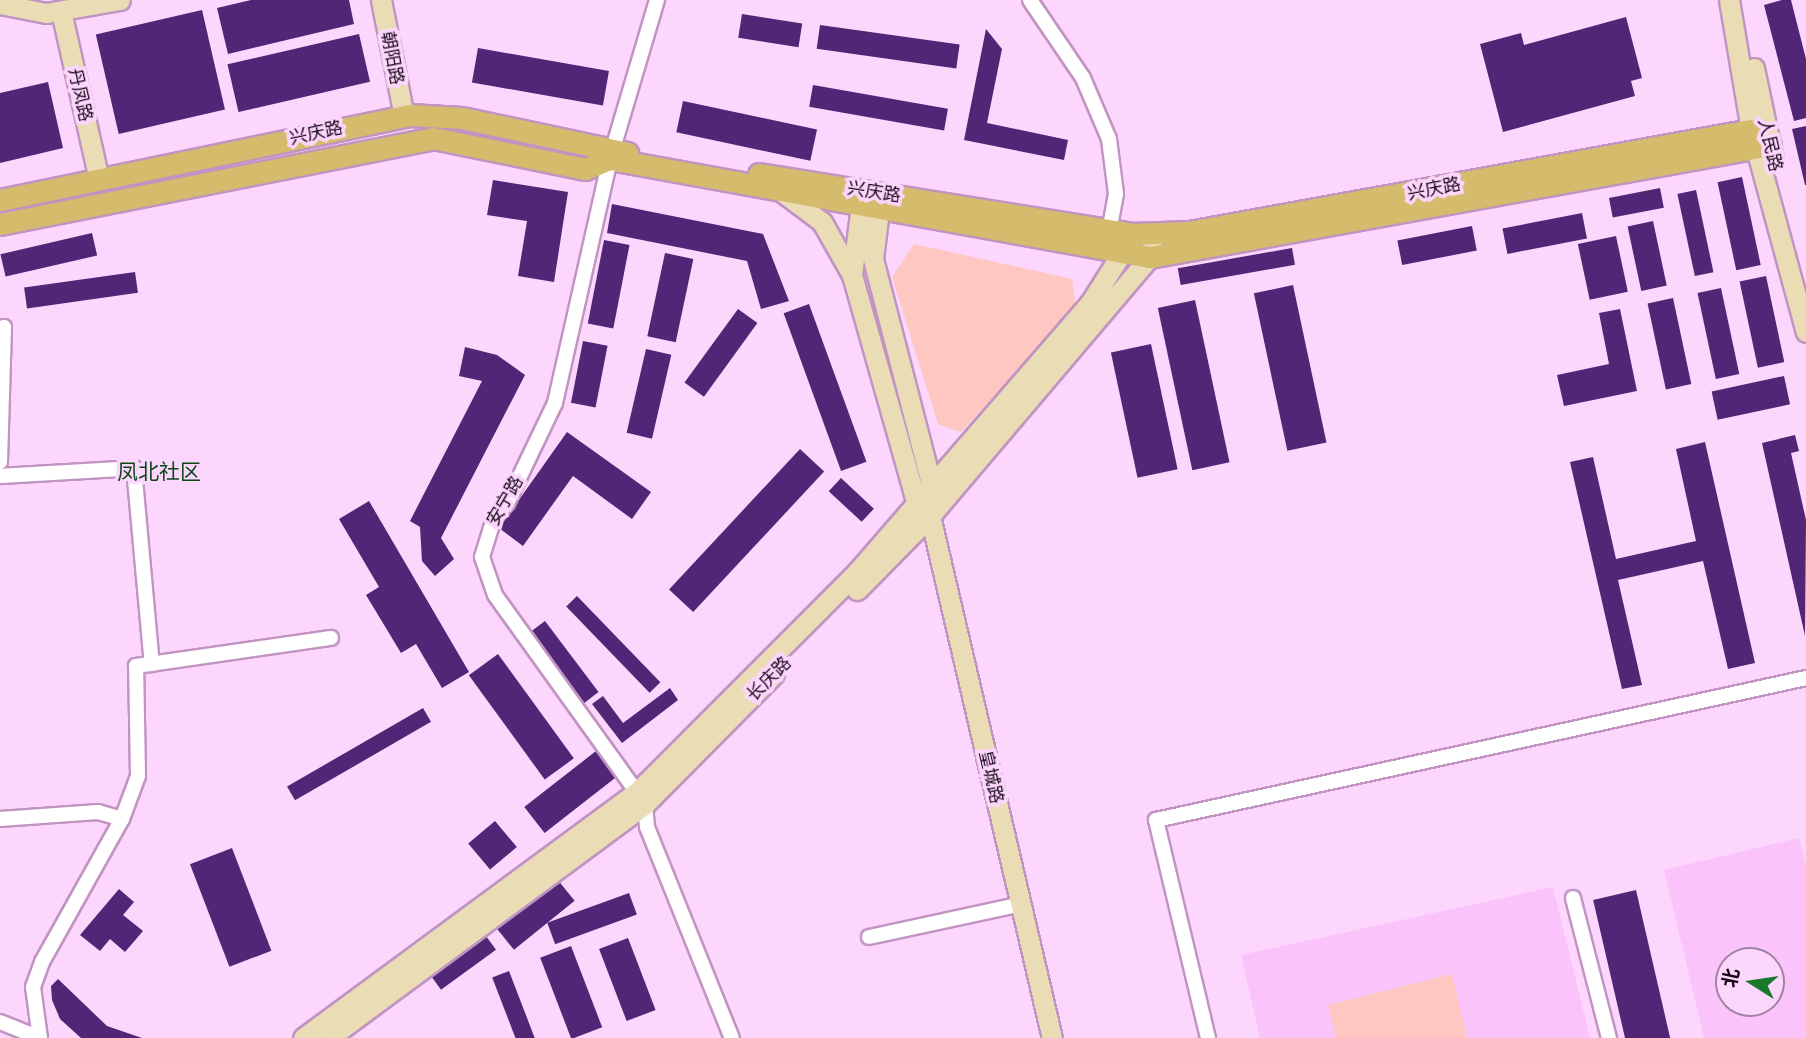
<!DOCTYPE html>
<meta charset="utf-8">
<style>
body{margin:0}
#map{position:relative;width:1806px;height:1038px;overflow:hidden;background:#fdd6fd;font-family:"DM Sans","Noto Sans SC",sans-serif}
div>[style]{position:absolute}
.built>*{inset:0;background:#fac4fb}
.green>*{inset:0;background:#fec7c1}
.building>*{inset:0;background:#512676;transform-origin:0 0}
.roads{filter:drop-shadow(2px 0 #c194c2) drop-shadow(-2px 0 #c194c2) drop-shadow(0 2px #c194c2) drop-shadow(0 -2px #c194c2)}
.street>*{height:14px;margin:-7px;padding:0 7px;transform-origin:7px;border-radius:7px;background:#fff}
.secondary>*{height:19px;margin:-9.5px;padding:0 9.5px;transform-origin:9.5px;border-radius:9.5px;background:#eaddb6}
.primary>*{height:21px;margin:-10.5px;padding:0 10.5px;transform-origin:10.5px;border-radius:10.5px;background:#d5bb6c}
span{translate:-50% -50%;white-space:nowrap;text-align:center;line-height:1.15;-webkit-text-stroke:7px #fdd6fd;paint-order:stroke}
.street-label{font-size:18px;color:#150616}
.quarter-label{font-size:21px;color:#094715}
.north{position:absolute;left:1715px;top:947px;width:70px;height:70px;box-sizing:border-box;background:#fdd6fd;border:2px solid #a083a1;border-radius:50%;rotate:282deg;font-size:19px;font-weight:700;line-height:28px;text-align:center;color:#150616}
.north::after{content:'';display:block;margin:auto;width:24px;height:32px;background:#1a7a2c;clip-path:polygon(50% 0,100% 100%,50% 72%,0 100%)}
</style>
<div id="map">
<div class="built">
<i style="clip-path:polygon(evenodd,1799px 838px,1806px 865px,1806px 1038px,1704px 1038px,1664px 870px,1799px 838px,1771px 961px,1771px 1003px,1729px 1003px,1729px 961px,1771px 961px)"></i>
<i style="clip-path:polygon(1553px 887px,1590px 1038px,1260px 1038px,1241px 955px)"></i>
</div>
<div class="green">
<i style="clip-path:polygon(914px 244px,1072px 279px,1076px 309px,961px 432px,938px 424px,892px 277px)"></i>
<i style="clip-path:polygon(1452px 974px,1467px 1038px,1336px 1038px,1328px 1005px)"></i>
</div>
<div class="building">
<i style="clip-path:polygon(251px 0,349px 0,354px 24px,228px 54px,217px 8px)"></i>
<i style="clip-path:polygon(1782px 0,1791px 0,1806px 59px,1806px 118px,1794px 121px,1764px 5px)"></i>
<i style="left:202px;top:10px;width:102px;height:109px;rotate:77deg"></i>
<i style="left:742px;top:14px;width:61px;height:24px;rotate:9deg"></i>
<i style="clip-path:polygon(1626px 17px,1642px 78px,1631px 81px,1635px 96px,1503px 132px,1480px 44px,1521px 33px,1524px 45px)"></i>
<i style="left:820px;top:25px;width:141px;height:24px;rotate:8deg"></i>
<i style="clip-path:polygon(986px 29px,1002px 49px,987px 123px,1068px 140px,1064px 160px,964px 140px)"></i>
<i style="left:359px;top:34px;width:49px;height:135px;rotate:77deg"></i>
<i style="left:478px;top:48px;width:133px;height:35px;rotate:10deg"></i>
<i style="clip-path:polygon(48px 82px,63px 148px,0 163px,0 93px)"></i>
<i style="left:813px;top:85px;width:137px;height:22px;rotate:10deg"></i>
<i style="left:683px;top:101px;width:137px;height:32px;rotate:12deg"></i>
<i style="clip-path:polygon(1806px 126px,1806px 185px,1805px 185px,1792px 129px)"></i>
<i style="left:1742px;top:177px;width:90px;height:25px;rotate:78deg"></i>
<i style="clip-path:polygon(493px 180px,568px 192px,554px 282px,518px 276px,527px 221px,487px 215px)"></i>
<i style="left:1660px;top:188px;width:20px;height:52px;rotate:79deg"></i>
<i style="left:1696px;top:190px;width:84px;height:19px;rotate:78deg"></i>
<i style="clip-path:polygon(612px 204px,763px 234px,789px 301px,761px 309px,747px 261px,607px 233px)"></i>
<i style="left:1582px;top:213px;width:26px;height:81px;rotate:79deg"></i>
<i style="left:1653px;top:221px;width:66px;height:26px;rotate:78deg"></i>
<i style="left:1472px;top:226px;width:25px;height:76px;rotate:79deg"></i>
<i style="left:92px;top:233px;width:23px;height:94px;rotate:77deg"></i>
<i style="left:1616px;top:236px;width:57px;height:39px;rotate:78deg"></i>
<i style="left:604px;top:240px;width:26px;height:85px;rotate:11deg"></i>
<i style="left:1292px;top:248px;width:17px;height:116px;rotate:80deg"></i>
<i style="left:665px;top:253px;width:29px;height:85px;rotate:12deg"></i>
<i style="left:135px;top:272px;width:21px;height:112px;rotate:82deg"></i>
<i style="left:1766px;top:276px;width:88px;height:27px;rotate:78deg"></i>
<i style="left:1293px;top:285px;width:161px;height:40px;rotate:78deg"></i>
<i style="left:1721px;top:288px;width:88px;height:24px;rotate:78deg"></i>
<i style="left:1673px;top:298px;width:88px;height:26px;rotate:78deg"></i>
<i style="left:1195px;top:300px;width:166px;height:38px;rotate:78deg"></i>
<i style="left:809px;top:304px;width:168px;height:27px;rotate:70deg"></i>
<i style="left:738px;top:309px;width:24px;height:91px;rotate:36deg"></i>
<i style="clip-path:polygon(1620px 309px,1637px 391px,1564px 406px,1557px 375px,1609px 364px,1599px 313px)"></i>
<i style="left:583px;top:341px;width:25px;height:63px;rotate:11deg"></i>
<i style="left:1151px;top:344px;width:128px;height:41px;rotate:78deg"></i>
<i style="clip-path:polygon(465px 347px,497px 355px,525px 375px,441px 538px,454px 559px,435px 576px,422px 561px,420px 527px,410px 521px,482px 381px,459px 376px)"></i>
<i style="left:646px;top:349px;width:26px;height:86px;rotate:13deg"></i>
<i style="left:1784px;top:376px;width:29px;height:74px;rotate:78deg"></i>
<i style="clip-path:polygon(567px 432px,651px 492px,632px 519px,573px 476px,523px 546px,499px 528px)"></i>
<i style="clip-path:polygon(1795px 435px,1799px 451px,1791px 453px,1806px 520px,1805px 636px,1762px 443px)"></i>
<i style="clip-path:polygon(1705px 442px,1755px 663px,1728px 669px,1703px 561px,1618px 580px,1642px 685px,1622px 689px,1570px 462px,1593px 457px,1616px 559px,1696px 541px,1676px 449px)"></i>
<i style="left:800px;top:449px;width:33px;height:192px;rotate:43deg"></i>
<i style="left:841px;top:478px;width:45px;height:18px;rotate:43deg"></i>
<i style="clip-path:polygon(369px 501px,469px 672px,442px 688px,416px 644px,401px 653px,366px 595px,379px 587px,339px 519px)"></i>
<i style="left:577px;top:596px;width:120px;height:15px;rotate:46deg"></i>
<i style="left:545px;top:621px;width:89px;height:18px;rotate:53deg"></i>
<i style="left:498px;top:654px;width:129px;height:36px;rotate:54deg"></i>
<i style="clip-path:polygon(670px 688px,678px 700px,622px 743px,592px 704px,603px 696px,623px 723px)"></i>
<i style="left:423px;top:708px;width:16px;height:157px;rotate:60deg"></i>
<i style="left:596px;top:751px;width:33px;height:91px;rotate:52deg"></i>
<i style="left:495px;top:821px;width:34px;height:35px;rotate:50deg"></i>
<i style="left:232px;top:848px;width:110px;height:45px;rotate:69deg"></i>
<i style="left:557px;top:879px;width:28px;height:78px;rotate:51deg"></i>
<i style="clip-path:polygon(119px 889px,134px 902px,123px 915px,143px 931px,125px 952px,110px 939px,100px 951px,80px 935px)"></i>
<i style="left:1636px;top:890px;width:152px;height:44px;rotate:77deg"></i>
<i style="left:629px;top:893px;width:23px;height:87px;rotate:70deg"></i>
<i style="left:486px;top:936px;width:17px;height:68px;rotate:54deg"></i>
<i style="left:628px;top:938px;width:77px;height:31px;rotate:69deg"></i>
<i style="left:571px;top:946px;width:87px;height:33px;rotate:69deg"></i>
<i style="left:509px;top:971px;width:72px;height:18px;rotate:69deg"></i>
<i style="clip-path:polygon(58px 979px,107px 1026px,142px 1038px,81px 1038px,60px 1019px,52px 1000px,51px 986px)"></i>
</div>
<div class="roads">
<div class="street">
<i style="left:657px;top:0;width:166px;rotate:106.5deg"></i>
<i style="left:610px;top:159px;width:250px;rotate:102.7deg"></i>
<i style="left:555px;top:403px;width:111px;rotate:115.6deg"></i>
<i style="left:507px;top:503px;width:20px;rotate:131deg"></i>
<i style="left:494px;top:518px;width:41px;rotate:107.1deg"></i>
<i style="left:482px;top:557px;width:40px;rotate:71.1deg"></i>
<i style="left:495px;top:595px;width:257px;rotate:54.3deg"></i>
<i style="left:645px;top:804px;width:23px;rotate:85deg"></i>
<i style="left:647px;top:827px;width:227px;rotate:68.1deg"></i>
<i style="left:1030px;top:0;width:94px;rotate:55.8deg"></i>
<i style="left:1083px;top:78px;width:66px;rotate:66.9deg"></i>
<i style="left:1109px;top:139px;width:55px;rotate:82.7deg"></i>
<i style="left:1116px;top:194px;width:44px;rotate:100.5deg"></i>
<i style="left:0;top:328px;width:4px;rotate:-14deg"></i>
<i style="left:4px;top:327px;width:135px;rotate:91.7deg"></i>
<i style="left:0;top:476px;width:134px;rotate:-3.4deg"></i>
<i style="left:134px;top:468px;width:197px;rotate:84.8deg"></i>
<i style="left:0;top:819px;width:98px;rotate:-4.1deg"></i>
<i style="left:98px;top:812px;width:25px;rotate:16deg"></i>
<i style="left:1573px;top:898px;width:145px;rotate:75.6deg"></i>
<i style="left:869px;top:937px;width:156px;rotate:-12.2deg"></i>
<i style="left:0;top:1022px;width:43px;rotate:21.8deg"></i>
<i style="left:40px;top:1038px;width:51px;rotate:-97.8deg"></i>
<i style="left:33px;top:987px;width:27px;rotate:-70deg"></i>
<i style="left:42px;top:962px;width:164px;rotate:-60.8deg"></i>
<i style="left:122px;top:819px;width:46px;rotate:-69.6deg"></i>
<i style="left:138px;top:776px;width:110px;rotate:-91deg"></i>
<i style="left:136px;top:666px;width:197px;rotate:-8.2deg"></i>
<i style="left:1208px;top:1038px;width:224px;rotate:-103.4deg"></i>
<i style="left:1156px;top:820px;width:665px;rotate:-12.32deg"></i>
</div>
<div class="secondary">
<i style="left:381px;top:0;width:118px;rotate:78.8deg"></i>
<i style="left:1729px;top:0;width:132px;rotate:80.4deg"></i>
<i style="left:1751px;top:130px;width:209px;rotate:74.8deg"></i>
<i style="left:0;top:4px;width:47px;rotate:11.1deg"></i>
<i style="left:46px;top:13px;width:75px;rotate:-10deg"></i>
<i style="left:61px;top:11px;width:172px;rotate:77.3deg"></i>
<i style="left:1754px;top:68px;width:92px;rotate:78.1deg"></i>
<i style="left:863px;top:191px;width:85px;rotate:97.5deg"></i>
<i style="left:852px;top:275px;width:238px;rotate:74.2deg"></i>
<i style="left:917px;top:504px;width:9px;rotate:41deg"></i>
<i style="left:782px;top:192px;width:50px;rotate:36.9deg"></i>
<i style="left:822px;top:222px;width:61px;rotate:60.5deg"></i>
<i style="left:881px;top:194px;width:65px;rotate:97deg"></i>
<i style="left:873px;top:259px;width:236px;rotate:75.5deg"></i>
<i style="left:932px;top:487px;width:29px;rotate:94deg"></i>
<i style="left:930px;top:516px;width:536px;rotate:76.85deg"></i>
<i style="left:857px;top:590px;width:104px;rotate:-45.4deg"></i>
<i style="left:930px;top:516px;width:340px;rotate:-49.7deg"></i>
<i style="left:1150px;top:257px;width:24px;rotate:-81deg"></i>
<i style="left:303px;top:1038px;width:415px;rotate:-36.4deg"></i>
<i style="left:637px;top:792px;width:310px;rotate:-45deg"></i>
<i style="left:856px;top:573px;width:357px;rotate:-49.1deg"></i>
<i style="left:1090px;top:303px;width:75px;rotate:-57.6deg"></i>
<i style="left:329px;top:1038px;width:393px;rotate:-36.5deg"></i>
<i style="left:645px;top:804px;width:183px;rotate:-45.2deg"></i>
</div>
<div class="primary">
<i style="left:759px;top:174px;width:378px;rotate:9.1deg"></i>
<i style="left:1132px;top:234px;width:57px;rotate:-2deg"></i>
<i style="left:1189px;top:232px;width:571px;rotate:-10.29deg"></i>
<i style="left:0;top:200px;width:419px;rotate:-11.7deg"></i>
<i style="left:410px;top:115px;width:52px;rotate:3.3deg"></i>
<i style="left:462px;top:118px;width:169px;rotate:12deg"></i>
<i style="left:0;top:224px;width:441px;rotate:-11.2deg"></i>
<i style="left:433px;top:138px;width:155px;rotate:11.5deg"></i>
<i style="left:585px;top:169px;width:27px;rotate:-22deg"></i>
<i style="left:610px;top:159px;width:549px;rotate:10.29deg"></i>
<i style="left:1150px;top:257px;width:630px;rotate:-10.24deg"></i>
</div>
</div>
<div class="street-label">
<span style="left:392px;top:58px;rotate:79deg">朝阳路</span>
<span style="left:80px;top:95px;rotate:77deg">丹凤路</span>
<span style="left:316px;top:133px;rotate:-12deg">兴庆路</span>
<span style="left:1770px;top:145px;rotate:77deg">人民路</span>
<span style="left:1434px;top:189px;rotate:-11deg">兴庆路</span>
<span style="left:874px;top:192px;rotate:9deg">兴庆路</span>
<span style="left:505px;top:501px;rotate:-60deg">安宁路</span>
<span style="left:769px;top:679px;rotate:-45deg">长庆路</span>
<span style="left:991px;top:777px;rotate:77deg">皇城路</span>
</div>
<div class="quarter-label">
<span style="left:159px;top:472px">凤北社区</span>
</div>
<div class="north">北</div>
</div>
